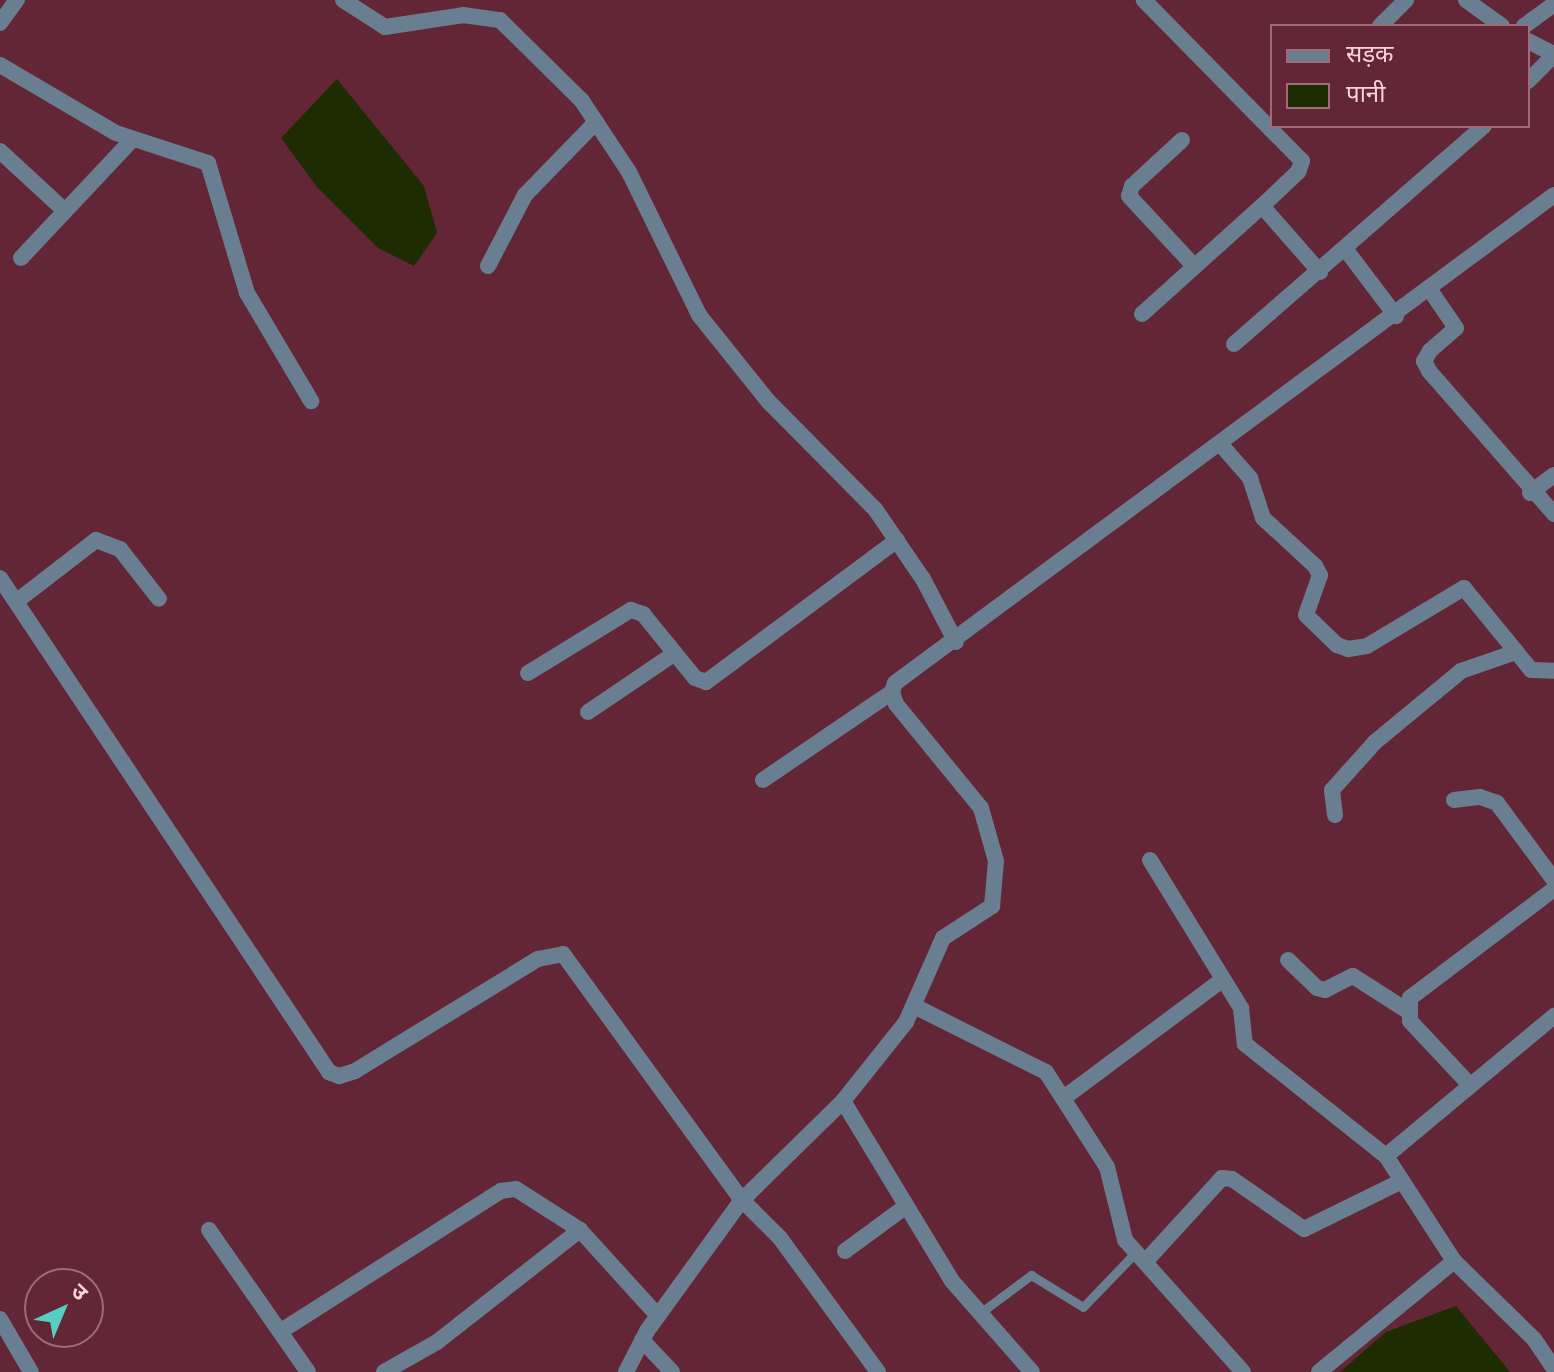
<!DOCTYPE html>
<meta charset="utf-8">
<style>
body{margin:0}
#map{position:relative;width:1554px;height:1372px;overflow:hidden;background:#632636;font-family:"DejaVu Sans","Noto Sans Devanagari",sans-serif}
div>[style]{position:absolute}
.water>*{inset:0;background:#1e2c01}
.service>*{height:9px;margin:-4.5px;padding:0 4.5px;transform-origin:4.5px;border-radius:4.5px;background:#697e91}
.minor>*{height:16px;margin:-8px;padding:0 8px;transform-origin:8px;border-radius:8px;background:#697e91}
span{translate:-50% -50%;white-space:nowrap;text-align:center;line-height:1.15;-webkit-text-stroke:8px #632636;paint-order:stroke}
.legend{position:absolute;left:1270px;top:24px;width:260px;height:104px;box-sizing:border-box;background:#632636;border:2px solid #9f6b78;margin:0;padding:10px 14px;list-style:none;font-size:24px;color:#fad3da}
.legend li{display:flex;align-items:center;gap:16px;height:40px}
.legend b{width:40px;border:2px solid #9f6b78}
.north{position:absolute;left:24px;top:1268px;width:80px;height:80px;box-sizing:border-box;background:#632636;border:2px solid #9f6b78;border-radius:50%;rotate:44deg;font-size:22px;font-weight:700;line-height:32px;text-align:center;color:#fad3da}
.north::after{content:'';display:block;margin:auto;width:28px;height:36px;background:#57cec2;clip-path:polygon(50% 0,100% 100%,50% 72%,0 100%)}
</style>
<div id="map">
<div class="water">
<i style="clip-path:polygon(337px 79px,424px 186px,437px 233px,414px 266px,378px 248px,317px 187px,281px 138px)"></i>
<i style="clip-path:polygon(1456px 1306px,1510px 1372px,1340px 1372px,1386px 1332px)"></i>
</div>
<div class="service">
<i style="left:980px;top:1313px;width:64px;rotate:-36.7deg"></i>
<i style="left:1031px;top:1275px;width:61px;rotate:31.6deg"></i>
<i style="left:1083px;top:1307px;width:76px;rotate:-46.1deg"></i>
</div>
<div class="minor">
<i style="left:343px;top:0;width:50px;rotate:32.7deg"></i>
<i style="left:385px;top:27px;width:79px;rotate:-8.7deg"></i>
<i style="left:463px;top:15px;width:37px;rotate:8deg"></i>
<i style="left:500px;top:20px;width:115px;rotate:44.6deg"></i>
<i style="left:582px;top:101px;width:85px;rotate:56.5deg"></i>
<i style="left:629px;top:172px;width:159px;rotate:63.9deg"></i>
<i style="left:699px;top:315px;width:110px;rotate:51.3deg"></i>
<i style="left:768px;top:401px;width:152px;rotate:45.3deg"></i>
<i style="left:875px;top:509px;width:85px;rotate:55.6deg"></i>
<i style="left:923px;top:579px;width:71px;rotate:62.4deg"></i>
<i style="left:1466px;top:0;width:44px;rotate:35.8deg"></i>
<i style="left:0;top:23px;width:29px;rotate:-54deg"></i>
<i style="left:1380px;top:26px;width:37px;rotate:-45deg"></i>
<i style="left:1524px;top:26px;width:37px;rotate:-36deg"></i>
<i style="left:1528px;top:41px;width:29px;rotate:27deg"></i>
<i style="left:0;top:65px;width:134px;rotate:30.4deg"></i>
<i style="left:116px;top:133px;width:97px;rotate:18.1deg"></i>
<i style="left:208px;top:163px;width:136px;rotate:73.3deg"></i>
<i style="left:247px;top:293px;width:126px;rotate:59.3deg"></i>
<i style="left:1528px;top:81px;width:37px;rotate:-45deg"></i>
<i style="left:1182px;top:140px;width:68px;rotate:137.4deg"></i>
<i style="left:1132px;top:186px;width:10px;rotate:107deg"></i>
<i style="left:1129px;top:196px;width:96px;rotate:47.1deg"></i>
<i style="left:0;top:151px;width:88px;rotate:42.7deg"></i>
<i style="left:1262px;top:206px;width:88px;rotate:48.7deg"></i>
<i style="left:1346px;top:250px;width:83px;rotate:52.9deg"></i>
<i style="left:21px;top:258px;width:162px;rotate:-46.8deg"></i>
<i style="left:488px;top:266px;width:80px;rotate:-62.5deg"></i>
<i style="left:525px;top:195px;width:102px;rotate:-45.8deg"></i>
<i style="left:1430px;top:290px;width:46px;rotate:55.6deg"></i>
<i style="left:1456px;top:328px;width:35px;rotate:139deg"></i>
<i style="left:1430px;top:351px;width:12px;rotate:121deg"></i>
<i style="left:1424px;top:361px;width:11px;rotate:63deg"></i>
<i style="left:1429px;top:371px;width:190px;rotate:48.8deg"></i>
<i style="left:1142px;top:314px;width:161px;rotate:-42deg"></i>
<i style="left:1262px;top:206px;width:50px;rotate:-43.4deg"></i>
<i style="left:1298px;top:172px;width:12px;rotate:-70deg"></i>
<i style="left:1302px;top:161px;width:226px;rotate:-134.5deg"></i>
<i style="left:1234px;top:344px;width:332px;rotate:-41.1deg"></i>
<i style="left:1222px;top:446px;width:43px;rotate:48.8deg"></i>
<i style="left:1250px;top:478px;width:42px;rotate:72deg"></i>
<i style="left:1263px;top:518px;width:71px;rotate:42.7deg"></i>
<i style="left:1315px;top:566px;width:10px;rotate:61deg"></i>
<i style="left:1320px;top:575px;width:42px;rotate:109.3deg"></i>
<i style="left:1306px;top:615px;width:43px;rotate:44.1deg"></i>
<i style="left:1337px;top:645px;width:12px;rotate:20deg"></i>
<i style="left:1348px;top:649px;width:19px;rotate:-9deg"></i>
<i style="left:1367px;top:646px;width:113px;rotate:-30.9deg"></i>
<i style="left:1464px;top:588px;width:106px;rotate:50.7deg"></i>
<i style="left:1531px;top:670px;width:23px;rotate:2deg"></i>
<i style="left:1530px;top:493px;width:30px;rotate:-37deg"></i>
<i style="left:0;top:578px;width:594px;rotate:56.34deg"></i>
<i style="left:329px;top:1072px;width:11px;rotate:22deg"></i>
<i style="left:339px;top:1076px;width:17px;rotate:-17deg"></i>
<i style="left:355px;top:1071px;width:215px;rotate:-31.5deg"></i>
<i style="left:538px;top:959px;width:25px;rotate:-11deg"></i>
<i style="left:563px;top:954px;width:304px;rotate:54deg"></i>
<i style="left:742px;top:1200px;width:54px;rotate:45deg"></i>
<i style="left:780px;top:1238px;width:166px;rotate:53.8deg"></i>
<i style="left:17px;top:601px;width:100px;rotate:-37.7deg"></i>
<i style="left:96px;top:540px;width:26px;rotate:21deg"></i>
<i style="left:120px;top:549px;width:63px;rotate:52deg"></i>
<i style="left:528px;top:673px;width:121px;rotate:-31.5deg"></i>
<i style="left:631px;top:610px;width:13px;rotate:18deg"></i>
<i style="left:643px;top:614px;width:82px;rotate:50.9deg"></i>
<i style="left:695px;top:678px;width:12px;rotate:20deg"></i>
<i style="left:706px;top:682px;width:238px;rotate:-36.6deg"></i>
<i style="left:588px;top:712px;width:105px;rotate:-34.1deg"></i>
<i style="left:763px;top:780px;width:156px;rotate:-34.3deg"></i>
<i style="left:1454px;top:800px;width:26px;rotate:-7deg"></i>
<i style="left:1480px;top:797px;width:18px;rotate:19deg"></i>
<i style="left:1497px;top:803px;width:96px;rotate:53.5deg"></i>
<i style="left:1335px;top:815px;width:25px;rotate:-97deg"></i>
<i style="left:1332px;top:790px;width:64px;rotate:-48.1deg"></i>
<i style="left:1375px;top:742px;width:112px;rotate:-39.5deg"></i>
<i style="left:1461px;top:671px;width:58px;rotate:-19.1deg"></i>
<i style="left:1150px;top:860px;width:174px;rotate:58.4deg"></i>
<i style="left:1241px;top:1008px;width:36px;rotate:84deg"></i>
<i style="left:1245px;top:1044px;width:180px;rotate:38.5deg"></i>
<i style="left:1386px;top:1156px;width:125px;rotate:57.1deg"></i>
<i style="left:1454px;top:1261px;width:112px;rotate:44.3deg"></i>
<i style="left:1534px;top:1339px;width:36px;rotate:56deg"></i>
<i style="left:1288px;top:960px;width:40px;rotate:44deg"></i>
<i style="left:1317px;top:988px;width:8px;rotate:14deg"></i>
<i style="left:1325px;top:990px;width:31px;rotate:-27deg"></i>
<i style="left:1353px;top:976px;width:63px;rotate:32.7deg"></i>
<i style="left:916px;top:1007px;width:145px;rotate:26.6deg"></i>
<i style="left:1046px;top:1072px;width:113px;rotate:57.3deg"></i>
<i style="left:1107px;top:1167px;width:75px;rotate:76.1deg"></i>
<i style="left:1125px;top:1240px;width:177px;rotate:48.2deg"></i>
<i style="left:1469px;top:1084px;width:86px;rotate:-133.1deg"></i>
<i style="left:1410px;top:1021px;width:23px;rotate:-90deg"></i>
<i style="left:1410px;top:998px;width:181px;rotate:-37.1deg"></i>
<i style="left:1065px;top:1097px;width:196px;rotate:-36.7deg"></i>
<i style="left:843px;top:1101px;width:210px;rotate:58.8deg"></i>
<i style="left:952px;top:1281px;width:121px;rotate:48.7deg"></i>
<i style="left:1386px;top:1156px;width:219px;rotate:-39.8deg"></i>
<i style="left:209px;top:1230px;width:173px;rotate:55.1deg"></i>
<i style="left:845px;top:1251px;width:74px;rotate:-36.3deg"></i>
<i style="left:1145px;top:1262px;width:114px;rotate:-47.5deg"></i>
<i style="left:1222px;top:1178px;width:10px;rotate:6deg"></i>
<i style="left:1232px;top:1179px;width:88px;rotate:34.8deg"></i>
<i style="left:1304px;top:1229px;width:109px;rotate:-26.1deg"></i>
<i style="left:0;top:1319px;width:61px;rotate:59.7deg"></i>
<i style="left:281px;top:1331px;width:261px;rotate:-32.5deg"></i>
<i style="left:501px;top:1191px;width:15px;rotate:-8deg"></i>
<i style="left:516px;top:1189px;width:76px;rotate:32.6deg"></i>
<i style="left:580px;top:1230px;width:116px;rotate:47.8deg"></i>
<i style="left:642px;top:1340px;width:44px;rotate:46.8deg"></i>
<i style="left:384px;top:1372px;width:61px;rotate:-29.5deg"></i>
<i style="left:437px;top:1342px;width:182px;rotate:-38.1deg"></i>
<i style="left:626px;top:1372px;width:46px;rotate:-62.9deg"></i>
<i style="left:647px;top:1331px;width:162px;rotate:-54.1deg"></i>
<i style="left:742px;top:1200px;width:141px;rotate:-44.4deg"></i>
<i style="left:843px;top:1101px;width:101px;rotate:-51.4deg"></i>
<i style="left:906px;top:1022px;width:92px;rotate:-66.2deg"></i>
<i style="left:943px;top:938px;width:59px;rotate:-33.1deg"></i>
<i style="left:992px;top:906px;width:45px;rotate:-84.9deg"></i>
<i style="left:996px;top:861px;width:55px;rotate:-105.8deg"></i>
<i style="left:981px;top:808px;width:134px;rotate:-129.3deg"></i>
<i style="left:896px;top:704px;width:13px;rotate:-108deg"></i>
<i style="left:892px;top:692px;width:9px;rotate:-72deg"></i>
<i style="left:895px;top:683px;width:820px;rotate:-36.52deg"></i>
<i style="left:1319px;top:1372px;width:175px;rotate:-39.4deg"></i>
</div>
<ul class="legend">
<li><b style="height:10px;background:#697e91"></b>सड़क</li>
<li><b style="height:22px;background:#1e2c01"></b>पानी</li>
</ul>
<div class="north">उ</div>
</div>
